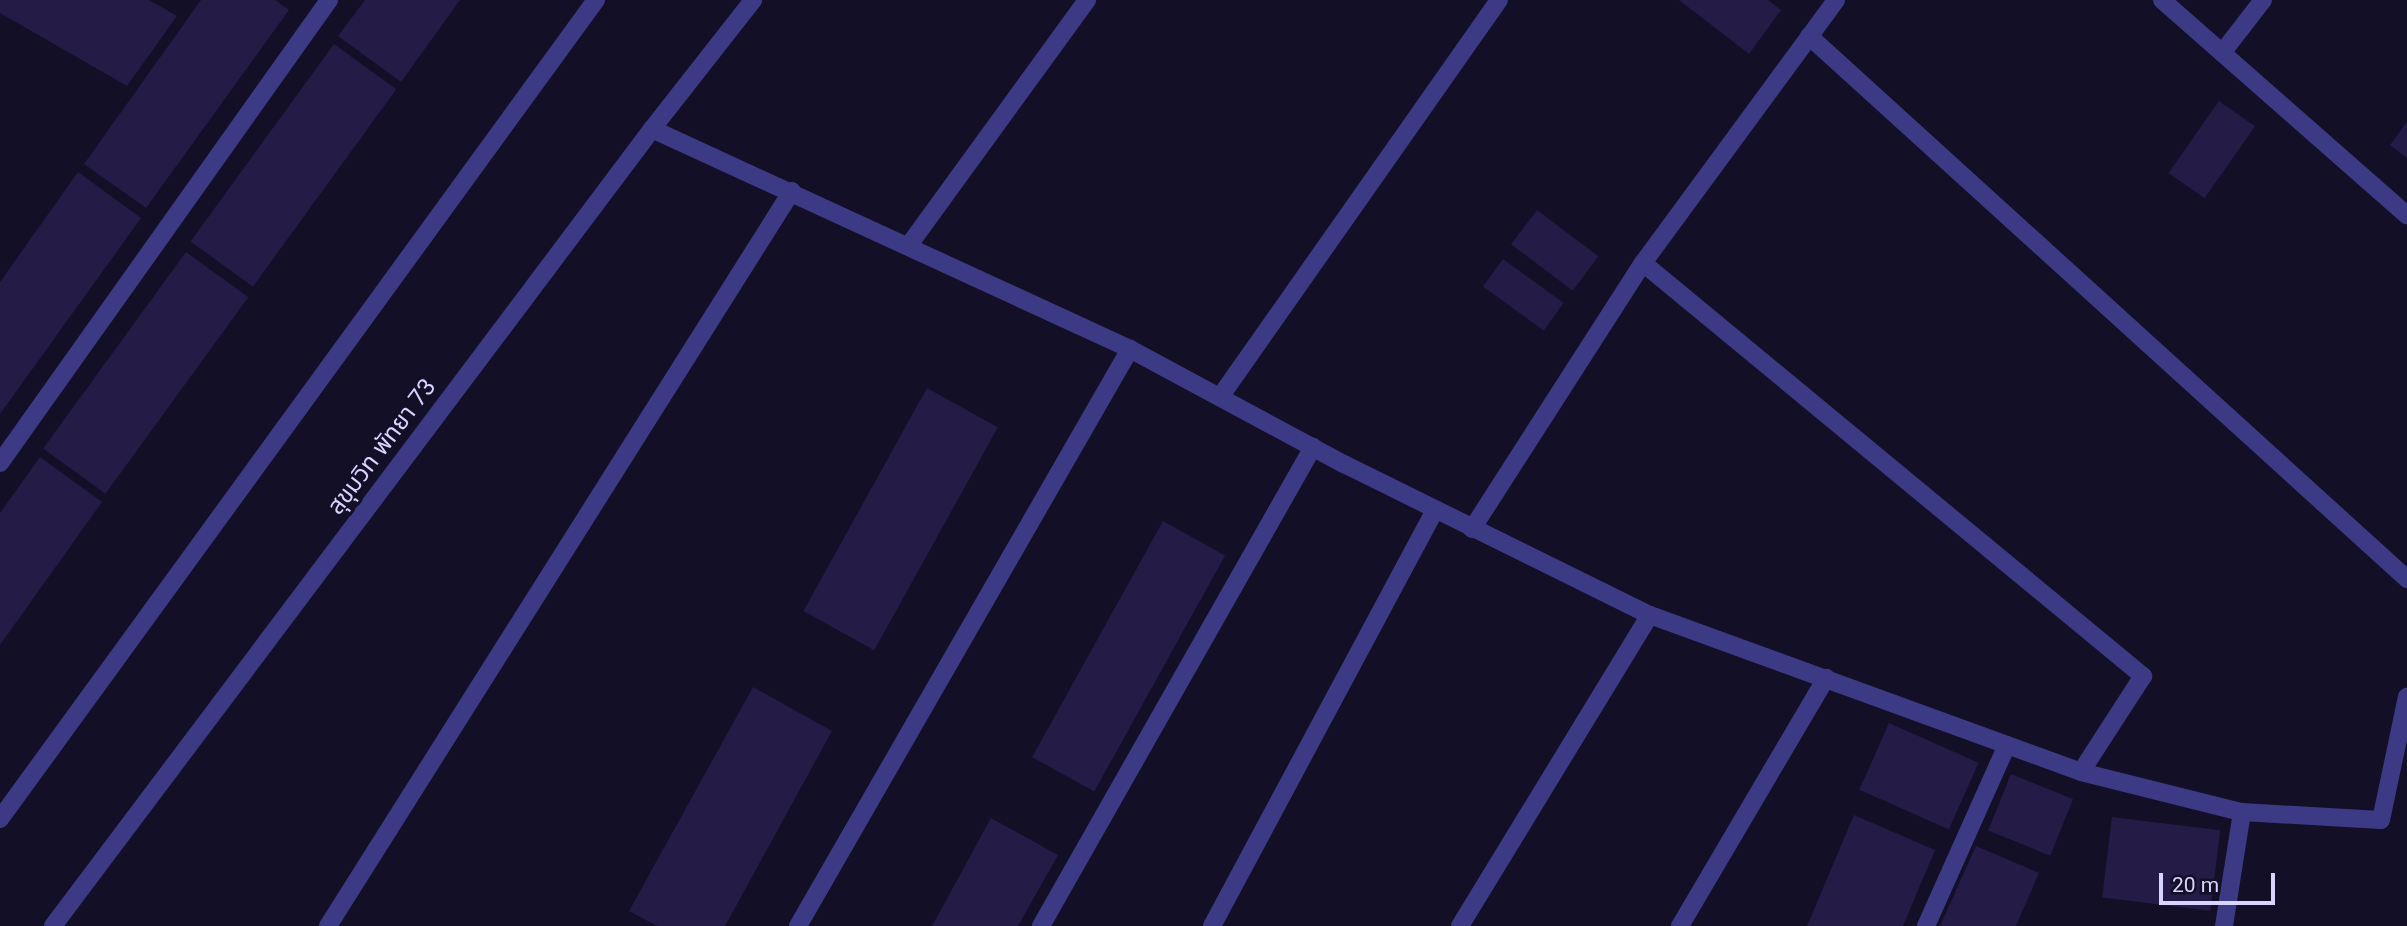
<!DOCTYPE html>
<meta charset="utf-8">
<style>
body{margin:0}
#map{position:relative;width:2407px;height:926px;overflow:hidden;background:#130f26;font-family:Roboto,"Noto Sans Thai",sans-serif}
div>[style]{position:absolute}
.building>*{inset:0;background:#241b47;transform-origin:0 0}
.service>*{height:18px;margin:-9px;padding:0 9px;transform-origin:9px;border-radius:9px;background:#3d3a85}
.minor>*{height:18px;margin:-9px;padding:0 9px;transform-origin:9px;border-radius:9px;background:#3d3a85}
span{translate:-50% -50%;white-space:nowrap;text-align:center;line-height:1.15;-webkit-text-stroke:6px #130f26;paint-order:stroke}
.street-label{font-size:24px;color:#d9d4ff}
.scale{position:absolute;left:2159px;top:873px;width:116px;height:32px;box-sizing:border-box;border:4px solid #d9d4ff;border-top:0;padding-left:9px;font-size:21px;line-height:24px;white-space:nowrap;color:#d9d4ff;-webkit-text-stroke:5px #130f26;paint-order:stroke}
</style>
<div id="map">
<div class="building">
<i style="clip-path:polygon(0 0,149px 0,177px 16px,127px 86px,0 13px)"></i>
<i style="clip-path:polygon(201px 0,275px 0,289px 10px,146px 208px,84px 164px)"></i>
<i style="clip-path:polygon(365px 0,460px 0,401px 82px,338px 36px)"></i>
<i style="clip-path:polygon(1679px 0,1768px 0,1781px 10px,1749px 54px)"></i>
<i style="left:334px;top:44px;width:77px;height:244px;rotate:36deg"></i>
<i style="left:2219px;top:101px;width:44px;height:88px;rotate:35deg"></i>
<i style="clip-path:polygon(2407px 122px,2407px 158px,2390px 145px)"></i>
<i style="clip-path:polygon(78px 172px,141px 218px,0 414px,0 282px)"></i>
<i style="left:1537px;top:210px;width:77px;height:43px;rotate:37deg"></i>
<i style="left:186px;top:252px;width:77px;height:243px;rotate:36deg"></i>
<i style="left:1503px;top:259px;width:75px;height:34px;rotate:36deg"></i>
<i style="left:927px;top:388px;width:81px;height:255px;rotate:29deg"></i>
<i style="clip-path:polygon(40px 457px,102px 502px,0 645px,0 513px)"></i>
<i style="left:1163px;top:521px;width:71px;height:270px;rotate:29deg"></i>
<i style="clip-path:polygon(753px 687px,832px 731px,725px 926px,657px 926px,629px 911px)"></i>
<i style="left:1889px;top:723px;width:98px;height:73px;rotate:24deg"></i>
<i style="left:2011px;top:774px;width:67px;height:61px;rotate:22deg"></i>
<i style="clip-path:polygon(1854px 815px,1935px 850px,1903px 926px,1807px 926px)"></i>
<i style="left:2112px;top:817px;width:109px;height:81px;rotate:7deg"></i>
<i style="clip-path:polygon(991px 818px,1058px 855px,1018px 926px,932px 926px)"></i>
<i style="clip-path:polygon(1976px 846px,2039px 873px,2016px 926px,1940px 926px)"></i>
</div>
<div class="service">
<i style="left:2222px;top:53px;width:67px;rotate:-52.3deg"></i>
<i style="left:1041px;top:926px;width:551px;rotate:-60.41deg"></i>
</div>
<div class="minor">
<i style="left:2162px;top:0;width:326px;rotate:41.3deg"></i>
<i style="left:1809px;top:36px;width:808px;rotate:42.24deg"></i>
<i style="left:652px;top:129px;width:526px;rotate:24.71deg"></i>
<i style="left:1130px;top:349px;width:243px;rotate:28.3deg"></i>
<i style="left:1344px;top:464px;width:341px;rotate:26.3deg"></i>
<i style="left:1650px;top:615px;width:459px;rotate:20deg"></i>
<i style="left:2081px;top:772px;width:166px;rotate:14deg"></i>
<i style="left:2242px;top:812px;width:139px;rotate:3.3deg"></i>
<i style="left:2381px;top:820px;width:126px;rotate:-78.1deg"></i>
<i style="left:909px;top:245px;width:303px;rotate:-54deg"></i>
<i style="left:1643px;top:263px;width:649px;rotate:39.56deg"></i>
<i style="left:2143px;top:676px;width:114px;rotate:122.9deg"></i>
<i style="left:1220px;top:397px;width:485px;rotate:-54.9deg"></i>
<i style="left:0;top:463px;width:568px;rotate:-54.6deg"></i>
<i style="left:1472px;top:529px;width:316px;rotate:-57.3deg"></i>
<i style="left:1643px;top:263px;width:326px;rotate:-53.7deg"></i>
<i style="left:0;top:819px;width:1013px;rotate:-53.96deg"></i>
<i style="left:53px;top:926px;width:997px;rotate:-53.07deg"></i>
<i style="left:652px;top:129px;width:164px;rotate:-51.9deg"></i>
<i style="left:328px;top:926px;width:869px;rotate:-57.74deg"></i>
<i style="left:798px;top:926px;width:666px;rotate:-60.08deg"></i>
<i style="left:1212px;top:926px;width:472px;rotate:-61.8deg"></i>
<i style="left:1460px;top:926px;width:364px;rotate:-58.6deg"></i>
<i style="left:1680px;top:926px;width:288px;rotate:-59.5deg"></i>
<i style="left:1926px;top:926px;width:198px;rotate:-65.9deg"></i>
<i style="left:2224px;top:926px;width:115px;rotate:-81deg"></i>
</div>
<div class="street-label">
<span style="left:382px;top:447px;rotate:-53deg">สุขุมวิท พัทยา 73</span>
</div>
<div class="scale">20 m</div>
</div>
